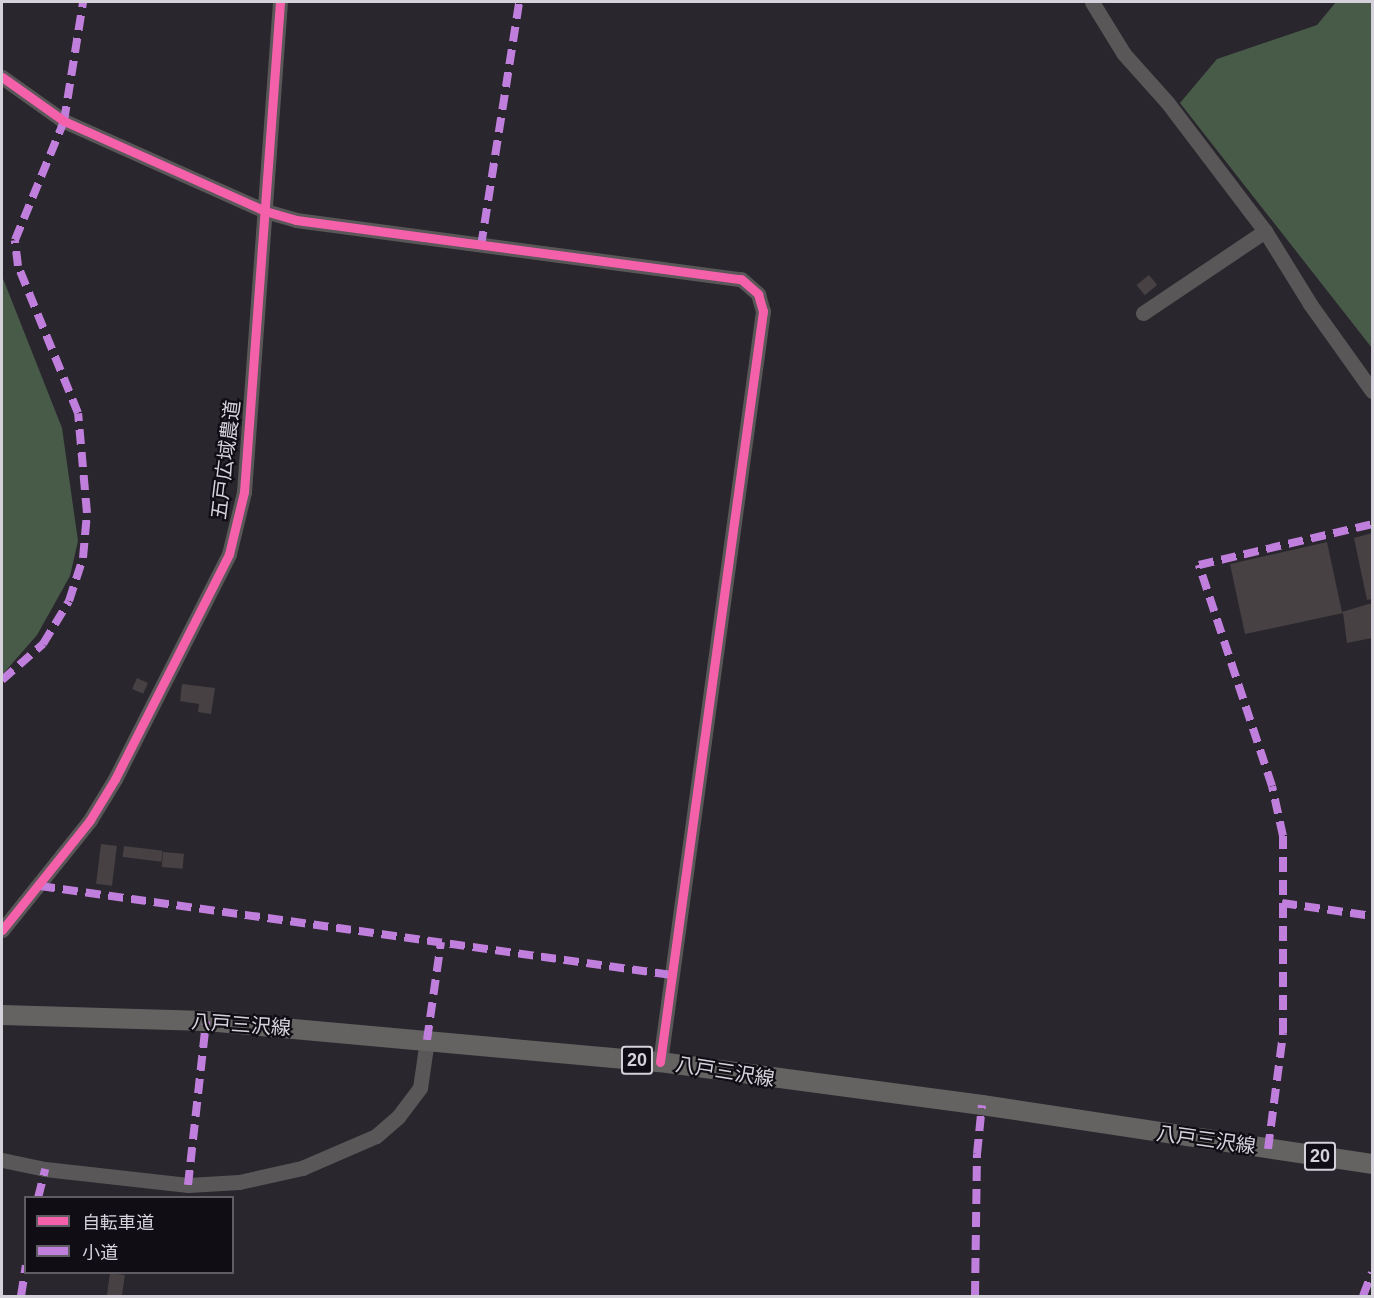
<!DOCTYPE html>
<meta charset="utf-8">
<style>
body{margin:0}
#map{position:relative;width:1374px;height:1298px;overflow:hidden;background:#29262d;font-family:Arial,"Noto Sans JP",sans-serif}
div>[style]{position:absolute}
.forest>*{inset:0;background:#485b49}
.building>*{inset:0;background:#474143;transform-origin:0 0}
.minor>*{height:15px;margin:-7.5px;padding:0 7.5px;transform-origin:7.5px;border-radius:7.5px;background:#5a5758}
.major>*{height:20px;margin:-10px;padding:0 10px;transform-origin:10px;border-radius:10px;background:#646362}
.quiet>*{height:8px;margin-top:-4px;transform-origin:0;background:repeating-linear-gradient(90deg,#c07fdc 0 15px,transparent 0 23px)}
.cycleway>*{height:9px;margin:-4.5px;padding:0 4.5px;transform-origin:4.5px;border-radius:4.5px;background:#f560ab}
span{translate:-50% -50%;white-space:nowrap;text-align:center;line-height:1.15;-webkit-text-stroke:4.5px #100e14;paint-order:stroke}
.shield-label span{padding:2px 4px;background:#100e14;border:2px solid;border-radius:4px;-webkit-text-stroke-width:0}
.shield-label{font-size:18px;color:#d5d2db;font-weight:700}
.street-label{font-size:20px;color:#d5d2db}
.frame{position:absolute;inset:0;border:3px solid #d5d2db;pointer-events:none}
.legend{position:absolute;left:24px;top:1196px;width:210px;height:78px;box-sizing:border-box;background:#100e14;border:2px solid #5f5c64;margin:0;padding:8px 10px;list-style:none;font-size:18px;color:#d5d2db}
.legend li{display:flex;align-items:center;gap:12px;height:30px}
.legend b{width:30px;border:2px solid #5f5c64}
</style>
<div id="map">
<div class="forest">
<i style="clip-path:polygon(1336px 2px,1372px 2px,1372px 348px,1180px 103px,1217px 59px,1317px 25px)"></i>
<i style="clip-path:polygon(2px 276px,62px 428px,78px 541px,70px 576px,37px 635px,2px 675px)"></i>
</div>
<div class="building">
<i style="left:1149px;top:275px;width:13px;height:16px;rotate:51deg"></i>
<i style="clip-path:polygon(1372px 533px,1372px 599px,1367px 600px,1354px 538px)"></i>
<i style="clip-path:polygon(1327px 542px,1342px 612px,1372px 603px,1372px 638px,1347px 643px,1343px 613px,1245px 634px,1230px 564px)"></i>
<i style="left:137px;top:678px;width:12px;height:12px;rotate:24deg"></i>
<i style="clip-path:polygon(182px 684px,215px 688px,211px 714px,198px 712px,199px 704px,180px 701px)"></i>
<i style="left:101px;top:844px;width:16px;height:40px;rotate:7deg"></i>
<i style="left:124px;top:846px;width:39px;height:11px;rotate:7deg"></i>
<i style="left:163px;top:852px;width:21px;height:15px;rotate:5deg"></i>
<i style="left:110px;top:1273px;width:15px;height:23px;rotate:8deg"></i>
</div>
<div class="minor">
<i style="left:1092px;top:2px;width:61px;rotate:58.4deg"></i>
<i style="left:1124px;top:54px;width:64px;rotate:48.1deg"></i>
<i style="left:1167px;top:102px;width:162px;rotate:52.8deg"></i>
<i style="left:1265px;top:231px;width:86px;rotate:58.3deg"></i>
<i style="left:1310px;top:304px;width:107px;rotate:54.5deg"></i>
<i style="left:2px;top:77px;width:76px;rotate:35.4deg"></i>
<i style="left:64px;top:121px;width:220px;rotate:24.1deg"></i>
<i style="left:265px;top:211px;width:32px;rotate:16deg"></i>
<i style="left:296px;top:220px;width:449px;rotate:7.6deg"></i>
<i style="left:741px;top:279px;width:23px;rotate:41deg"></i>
<i style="left:758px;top:294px;width:18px;rotate:74deg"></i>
<i style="left:763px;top:311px;width:758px;rotate:97.81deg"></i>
<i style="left:1143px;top:313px;width:147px;rotate:-33.9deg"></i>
<i style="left:2px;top:930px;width:141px;rotate:-51.3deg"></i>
<i style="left:90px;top:820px;width:48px;rotate:-58.6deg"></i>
<i style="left:115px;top:779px;width:252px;rotate:-63.1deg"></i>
<i style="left:229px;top:554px;width:64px;rotate:-76.4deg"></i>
<i style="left:244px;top:492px;width:491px;rotate:-85.8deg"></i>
<i style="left:2px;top:1160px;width:44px;rotate:11.8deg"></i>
<i style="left:45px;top:1169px;width:144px;rotate:6.4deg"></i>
<i style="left:188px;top:1185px;width:51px;rotate:-3.4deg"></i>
<i style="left:239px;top:1182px;width:65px;rotate:-12.5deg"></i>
<i style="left:302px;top:1168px;width:81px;rotate:-23.4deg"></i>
<i style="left:376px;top:1136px;width:29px;rotate:-41deg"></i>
<i style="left:398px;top:1117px;width:36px;rotate:-53deg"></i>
<i style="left:420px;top:1088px;width:49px;rotate:-81.7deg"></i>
</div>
<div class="major">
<i style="left:2px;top:1015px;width:204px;rotate:1.7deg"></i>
<i style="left:206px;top:1021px;width:456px;rotate:5.2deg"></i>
<i style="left:660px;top:1062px;width:325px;rotate:7.6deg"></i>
<i style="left:982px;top:1105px;width:394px;rotate:8.6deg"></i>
</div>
<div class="quiet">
<i style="left:481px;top:246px;width:247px;rotate:-81.1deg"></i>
<i style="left:2px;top:680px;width:55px;rotate:-41.3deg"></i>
<i style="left:43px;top:644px;width:50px;rotate:-58.8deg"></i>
<i style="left:69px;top:601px;width:45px;rotate:-72deg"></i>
<i style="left:83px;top:558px;width:45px;rotate:-84.9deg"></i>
<i style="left:87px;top:513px;width:100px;rotate:-95.1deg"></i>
<i style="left:78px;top:413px;width:159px;rotate:-112.2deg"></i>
<i style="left:18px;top:266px;width:26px;rotate:-97deg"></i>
<i style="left:15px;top:240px;width:129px;rotate:-67.6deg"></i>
<i style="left:64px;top:121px;width:121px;rotate:-80.9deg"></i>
<i style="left:40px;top:886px;width:638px;rotate:8.02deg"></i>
<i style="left:1282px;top:903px;width:91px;rotate:8.2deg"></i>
<i style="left:427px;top:1040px;width:99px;rotate:-81.9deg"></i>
<i style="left:1268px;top:1149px;width:117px;rotate:-82.6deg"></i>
<i style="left:1283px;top:1033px;width:197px;rotate:-90deg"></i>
<i style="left:1283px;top:836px;width:51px;rotate:-102.4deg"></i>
<i style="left:1272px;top:786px;width:233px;rotate:-108.3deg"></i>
<i style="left:1199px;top:565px;width:178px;rotate:-13.3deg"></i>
<i style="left:188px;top:1185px;width:165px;rotate:-83.7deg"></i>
<i style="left:38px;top:1198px;width:30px;rotate:-76deg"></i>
<i style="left:21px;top:1296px;width:31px;rotate:-81deg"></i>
<i style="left:975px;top:1296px;width:142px;rotate:-89.2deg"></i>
<i style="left:977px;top:1154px;width:49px;rotate:-84.2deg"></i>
<i style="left:1363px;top:1296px;width:25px;rotate:-69deg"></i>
</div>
<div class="cycleway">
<i style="left:2px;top:77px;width:76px;rotate:35.4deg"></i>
<i style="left:64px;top:121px;width:220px;rotate:24.1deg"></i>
<i style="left:265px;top:211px;width:32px;rotate:16deg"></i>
<i style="left:296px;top:220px;width:449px;rotate:7.6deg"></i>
<i style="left:741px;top:279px;width:23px;rotate:41deg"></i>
<i style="left:758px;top:294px;width:18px;rotate:74deg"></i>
<i style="left:763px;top:311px;width:758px;rotate:97.81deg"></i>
<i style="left:2px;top:930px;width:141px;rotate:-51.3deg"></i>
<i style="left:90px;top:820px;width:48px;rotate:-58.6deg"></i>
<i style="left:115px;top:779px;width:252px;rotate:-63.1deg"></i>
<i style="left:229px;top:554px;width:64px;rotate:-76.4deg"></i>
<i style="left:244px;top:492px;width:491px;rotate:-85.8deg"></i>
</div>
<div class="shield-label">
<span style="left:637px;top:1060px">20</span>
<span style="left:1320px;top:1156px">20</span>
</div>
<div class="street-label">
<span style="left:226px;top:460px;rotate:-83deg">五戸広域農道</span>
<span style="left:241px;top:1025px;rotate:4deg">八戸三沢線</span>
<span style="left:725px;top:1072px;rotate:9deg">八戸三沢線</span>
<span style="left:1206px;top:1140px;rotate:8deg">八戸三沢線</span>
</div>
<div class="frame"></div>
<ul class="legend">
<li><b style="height:8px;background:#f560ab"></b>自転車道</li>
<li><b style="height:8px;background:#c07fdc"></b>小道</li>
</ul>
</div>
